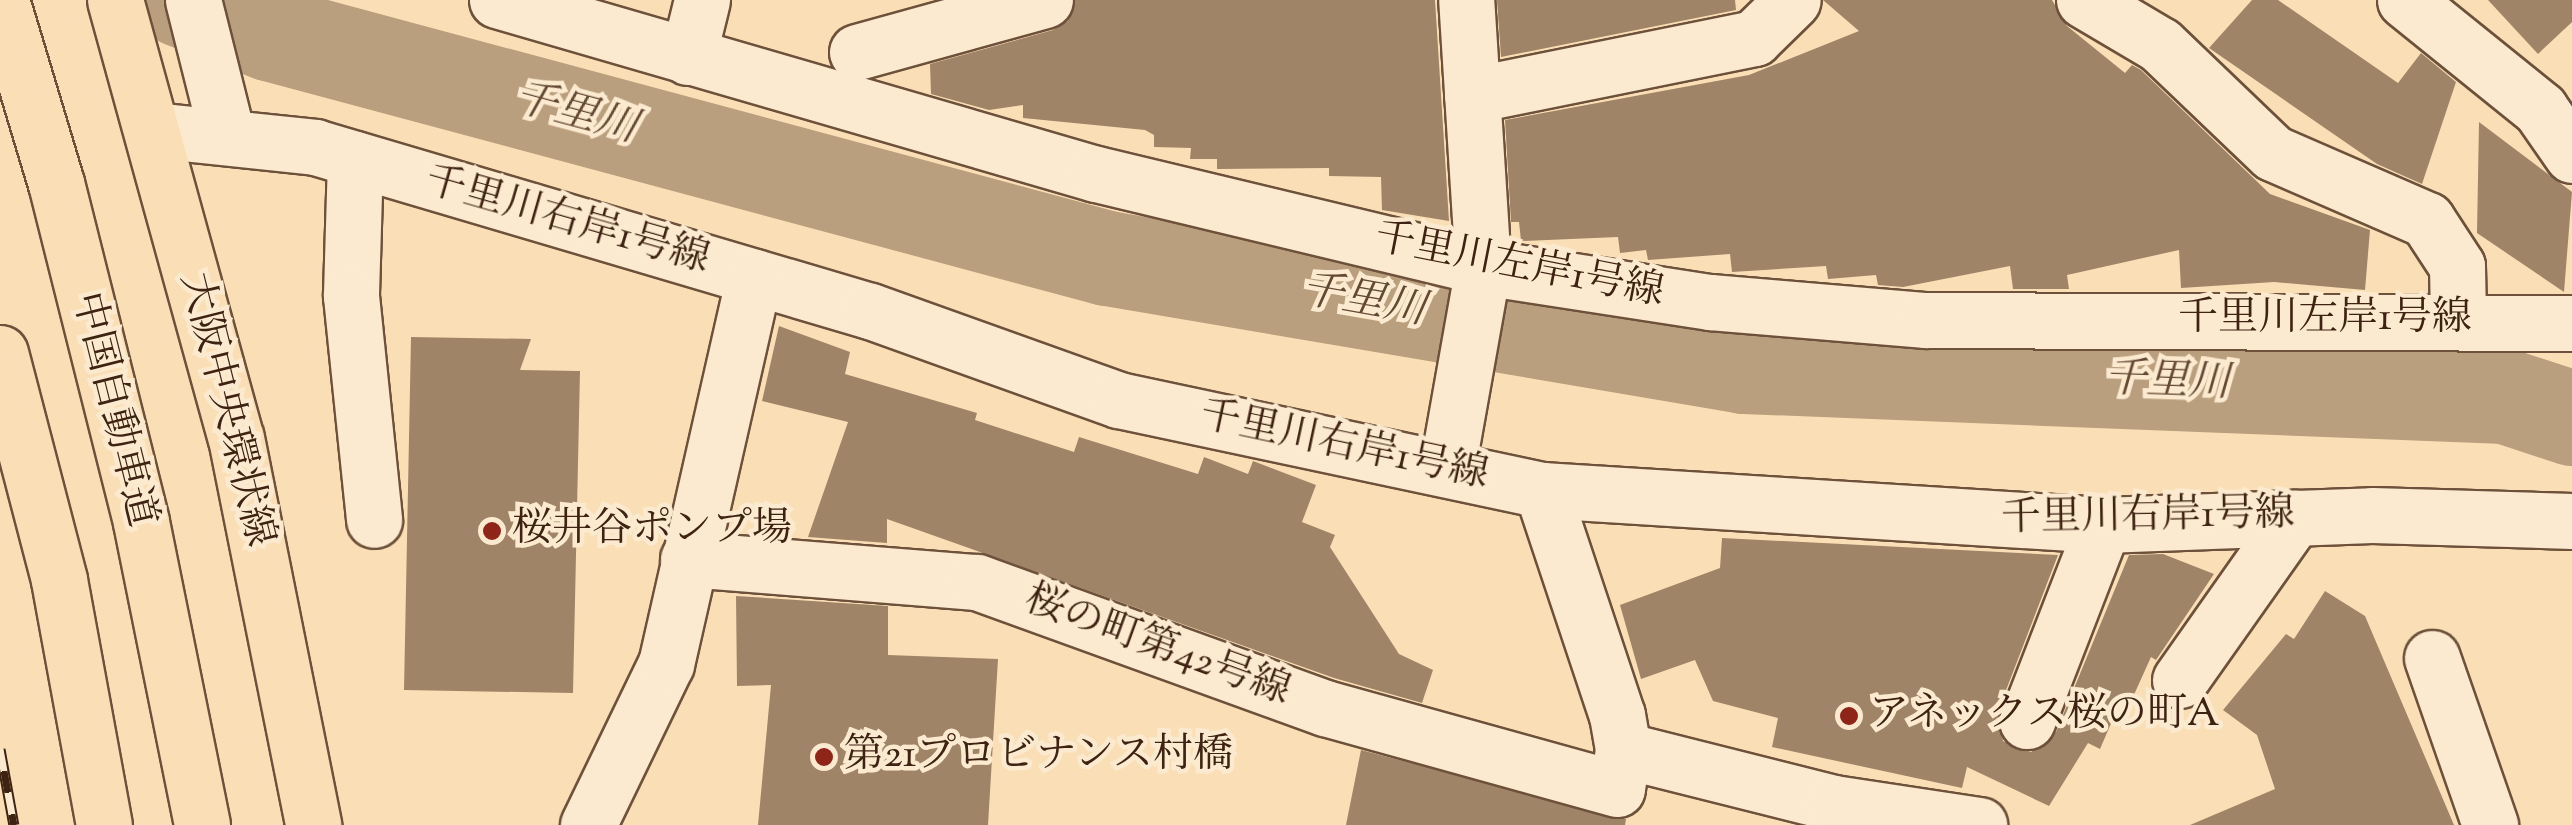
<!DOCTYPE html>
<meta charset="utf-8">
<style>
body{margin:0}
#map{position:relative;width:2572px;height:825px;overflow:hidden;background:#fadfb6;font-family:"Sorts Mill Goudy","Noto Serif JP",serif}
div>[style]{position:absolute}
.river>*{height:95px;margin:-47.5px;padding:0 47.5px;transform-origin:47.5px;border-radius:47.5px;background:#ba9f7e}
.building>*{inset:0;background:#a08467}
.roads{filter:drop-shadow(2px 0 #6d513b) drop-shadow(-2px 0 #6d513b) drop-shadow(0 2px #6d513b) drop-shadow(0 -2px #6d513b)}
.minor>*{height:55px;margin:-27.5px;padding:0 27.5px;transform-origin:27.5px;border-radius:27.5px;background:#fcead0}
.major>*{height:55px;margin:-27.5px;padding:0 27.5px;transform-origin:27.5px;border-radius:27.5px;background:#fadfb6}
.highway>*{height:55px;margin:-27.5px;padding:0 27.5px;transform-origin:27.5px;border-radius:27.5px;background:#fadfb6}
.rail>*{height:11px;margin-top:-5.5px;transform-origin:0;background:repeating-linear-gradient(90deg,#fcead0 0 22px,#3e2212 0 44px);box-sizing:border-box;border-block:2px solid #3e2212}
.dots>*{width:28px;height:28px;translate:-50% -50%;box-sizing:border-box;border:5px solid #fcead0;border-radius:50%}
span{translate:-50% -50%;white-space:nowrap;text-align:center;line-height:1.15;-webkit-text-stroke:9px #fcead0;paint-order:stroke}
.street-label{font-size:40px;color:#3e2212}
.poi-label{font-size:40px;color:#3e2212}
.left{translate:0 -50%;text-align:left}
.water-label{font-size:42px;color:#634832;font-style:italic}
</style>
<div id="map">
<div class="river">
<i style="left:183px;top:0;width:92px;rotate:21deg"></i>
<i style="left:269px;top:33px;width:868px;rotate:15.03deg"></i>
<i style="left:1107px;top:258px;width:646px;rotate:9.62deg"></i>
<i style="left:1744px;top:366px;width:762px;rotate:2.26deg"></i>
<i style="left:2505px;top:396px;width:71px;rotate:18.2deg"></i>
</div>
<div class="building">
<i style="clip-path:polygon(1075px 0,1435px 0,1449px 221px,1382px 210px,1381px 177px,1329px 176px,1329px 168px,1217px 169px,1217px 159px,1190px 159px,1191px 148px,1154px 147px,1154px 135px,1145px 130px,1023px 118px,1023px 105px,989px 110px,931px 94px,930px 64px,1053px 30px,1068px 21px)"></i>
<i style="clip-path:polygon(1497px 0,1735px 0,1736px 10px,1501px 57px)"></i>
<i style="clip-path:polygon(1823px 0,2052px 0,2067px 26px,2125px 73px,2132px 65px,2141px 70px,2270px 194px,2370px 230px,2365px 290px,2274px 282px,2181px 288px,2179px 250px,2067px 275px,2069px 289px,2013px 289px,2010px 266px,1903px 287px,1878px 285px,1876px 275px,1828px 279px,1826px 266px,1732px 272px,1730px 254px,1648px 260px,1646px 250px,1620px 253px,1618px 237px,1521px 241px,1519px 222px,1511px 222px,1505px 120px,1749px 75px,1859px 31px)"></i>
<i style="clip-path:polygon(2252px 0,2278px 0,2398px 83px,2421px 53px,2456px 82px,2422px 184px,2377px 164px,2209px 48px)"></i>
<i style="clip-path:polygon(2488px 0,2572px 0,2572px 22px,2538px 54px)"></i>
<i style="clip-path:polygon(2479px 122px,2572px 192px,2564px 292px,2477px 233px)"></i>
<i style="clip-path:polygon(779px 326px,850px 352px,845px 374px,977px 413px,975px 420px,1074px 452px,1079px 437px,1198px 474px,1204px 457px,1248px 474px,1253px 461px,1316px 485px,1302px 522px,1335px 535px,1330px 547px,1399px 654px,1433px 670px,1422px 703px,1334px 678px,887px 519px,887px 543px,808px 537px,848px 422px,762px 401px)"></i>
<i style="clip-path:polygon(411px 337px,531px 339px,520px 370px,580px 371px,573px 693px,404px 690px)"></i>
<i style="clip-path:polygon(1722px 538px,2058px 555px,1998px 711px,2003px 741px,2031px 752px,2056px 732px,2129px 555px,2163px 554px,2214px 574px,2156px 660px,2151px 657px,2128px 708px,2119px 705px,2100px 749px,2088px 743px,2049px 806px,1967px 767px,1962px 788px,1772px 747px,1778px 718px,1713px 701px,1695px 660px,1641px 679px,1620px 605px,1720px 568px)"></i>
<i style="clip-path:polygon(2325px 591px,2365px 616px,2454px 825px,2190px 825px,2275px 789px,2257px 735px,2223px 710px,2286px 634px,2294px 639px)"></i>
<i style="clip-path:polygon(736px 596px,888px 606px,888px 655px,998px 659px,988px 825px,758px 825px,771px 685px,737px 686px)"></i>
<i style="clip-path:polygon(1361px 750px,1626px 819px,1625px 825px,1346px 825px)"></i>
</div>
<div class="roads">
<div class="minor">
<i style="left:193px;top:0;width:139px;rotate:75.9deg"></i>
<i style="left:497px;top:0;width:624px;rotate:16.2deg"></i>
<i style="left:1096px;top:174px;width:398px;rotate:13.5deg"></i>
<i style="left:1483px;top:267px;width:230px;rotate:8.8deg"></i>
<i style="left:1710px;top:302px;width:217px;rotate:4.8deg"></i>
<i style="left:1926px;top:320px;width:646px;rotate:0.27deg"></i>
<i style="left:2084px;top:0;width:88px;rotate:30.6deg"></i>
<i style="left:2160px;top:45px;width:156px;rotate:43.7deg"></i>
<i style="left:2273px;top:153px;width:168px;rotate:23.5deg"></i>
<i style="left:2427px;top:220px;width:55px;rotate:56.9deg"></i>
<i style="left:2457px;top:266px;width:53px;rotate:88.9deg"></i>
<i style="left:2405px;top:0;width:174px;rotate:38.9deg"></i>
<i style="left:2540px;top:109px;width:56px;rotate:55.2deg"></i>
<i style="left:857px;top:52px;width:195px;rotate:-15.5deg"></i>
<i style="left:688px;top:57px;width:59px;rotate:-76.2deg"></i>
<i style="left:1472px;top:95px;width:288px;rotate:-11.4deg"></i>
<i style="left:1754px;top:38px;width:54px;rotate:-44.3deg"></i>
<i style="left:154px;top:130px;width:162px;rotate:6deg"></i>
<i style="left:315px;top:147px;width:579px;rotate:16.46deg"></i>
<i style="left:870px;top:311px;width:264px;rotate:19.7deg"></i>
<i style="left:1119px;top:400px;width:432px;rotate:12deg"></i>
<i style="left:1542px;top:490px;width:562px;rotate:3.57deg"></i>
<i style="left:2103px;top:525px;width:269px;rotate:-2.1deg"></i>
<i style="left:2372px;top:515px;width:200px;rotate:1.7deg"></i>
<i style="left:355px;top:159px;width:137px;rotate:91.7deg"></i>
<i style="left:351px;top:296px;width:225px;rotate:84.1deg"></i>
<i style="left:1447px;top:469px;width:205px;rotate:-79.9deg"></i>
<i style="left:1483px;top:267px;width:268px;rotate:-93.6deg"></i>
<i style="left:1542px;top:490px;width:237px;rotate:71.6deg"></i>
<i style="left:1617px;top:715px;width:36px;rotate:80deg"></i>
<i style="left:1623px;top:750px;width:37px;rotate:99deg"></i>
<i style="left:688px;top:559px;width:290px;rotate:4.6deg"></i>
<i style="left:977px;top:582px;width:370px;rotate:19.9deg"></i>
<i style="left:1325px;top:708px;width:303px;rotate:15.5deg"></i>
<i style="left:2432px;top:658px;width:177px;rotate:70.8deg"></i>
<i style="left:2180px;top:680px;width:199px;rotate:-54.8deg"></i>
<i style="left:2027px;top:721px;width:210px;rotate:-68.8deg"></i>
<i style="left:1623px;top:750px;width:218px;rotate:14.1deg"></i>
<i style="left:1834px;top:803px;width:147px;rotate:8.6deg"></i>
<i style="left:588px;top:825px;width:179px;rotate:-64.2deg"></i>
<i style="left:666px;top:664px;width:397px;rotate:-77.2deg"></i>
</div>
<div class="major">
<i style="left:115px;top:0;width:454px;rotate:74.6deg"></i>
<i style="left:236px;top:438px;width:395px;rotate:78.7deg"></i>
</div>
<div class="highway">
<i style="left:1px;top:0;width:191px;rotate:73.3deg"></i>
<i style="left:56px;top:183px;width:349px;rotate:75.9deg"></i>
<i style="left:141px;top:522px;width:309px;rotate:78.6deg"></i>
<i style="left:0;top:353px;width:235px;rotate:75.4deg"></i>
<i style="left:59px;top:580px;width:249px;rotate:79.6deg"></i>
</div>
</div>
<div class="rail">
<i style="left:0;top:749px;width:77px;rotate:79.6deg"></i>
</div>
<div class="dots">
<i style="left:492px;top:531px;background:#8f2418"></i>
<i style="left:1849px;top:716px;background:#8f2418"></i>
<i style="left:824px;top:757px;background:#8f2418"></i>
</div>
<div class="street-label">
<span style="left:567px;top:222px;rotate:16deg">千里川右岸1号線</span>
<span style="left:1519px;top:267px;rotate:11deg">千里川左岸1号線</span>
<span style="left:2325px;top:320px">千里川左岸1号線</span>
<span style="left:112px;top:410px;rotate:76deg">中国自動車道</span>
<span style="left:225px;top:410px;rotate:76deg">大阪中央環状線</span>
<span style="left:1344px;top:447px;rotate:12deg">千里川右岸1号線</span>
<span style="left:2148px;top:518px;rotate:-1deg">千里川右岸1号線</span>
<span style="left:1157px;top:647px;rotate:20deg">桜の町第42号線</span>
</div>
<div class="poi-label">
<span class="left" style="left:512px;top:531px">桜井谷ポンプ場</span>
<span class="left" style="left:1869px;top:716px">アネックス桜の町A</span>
<span class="left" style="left:844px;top:757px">第21プロビナンス村橋</span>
</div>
<div class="water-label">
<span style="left:575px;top:115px;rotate:15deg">千里川</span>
<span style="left:1363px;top:302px;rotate:10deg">千里川</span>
<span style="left:2167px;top:383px;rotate:2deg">千里川</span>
</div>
</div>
